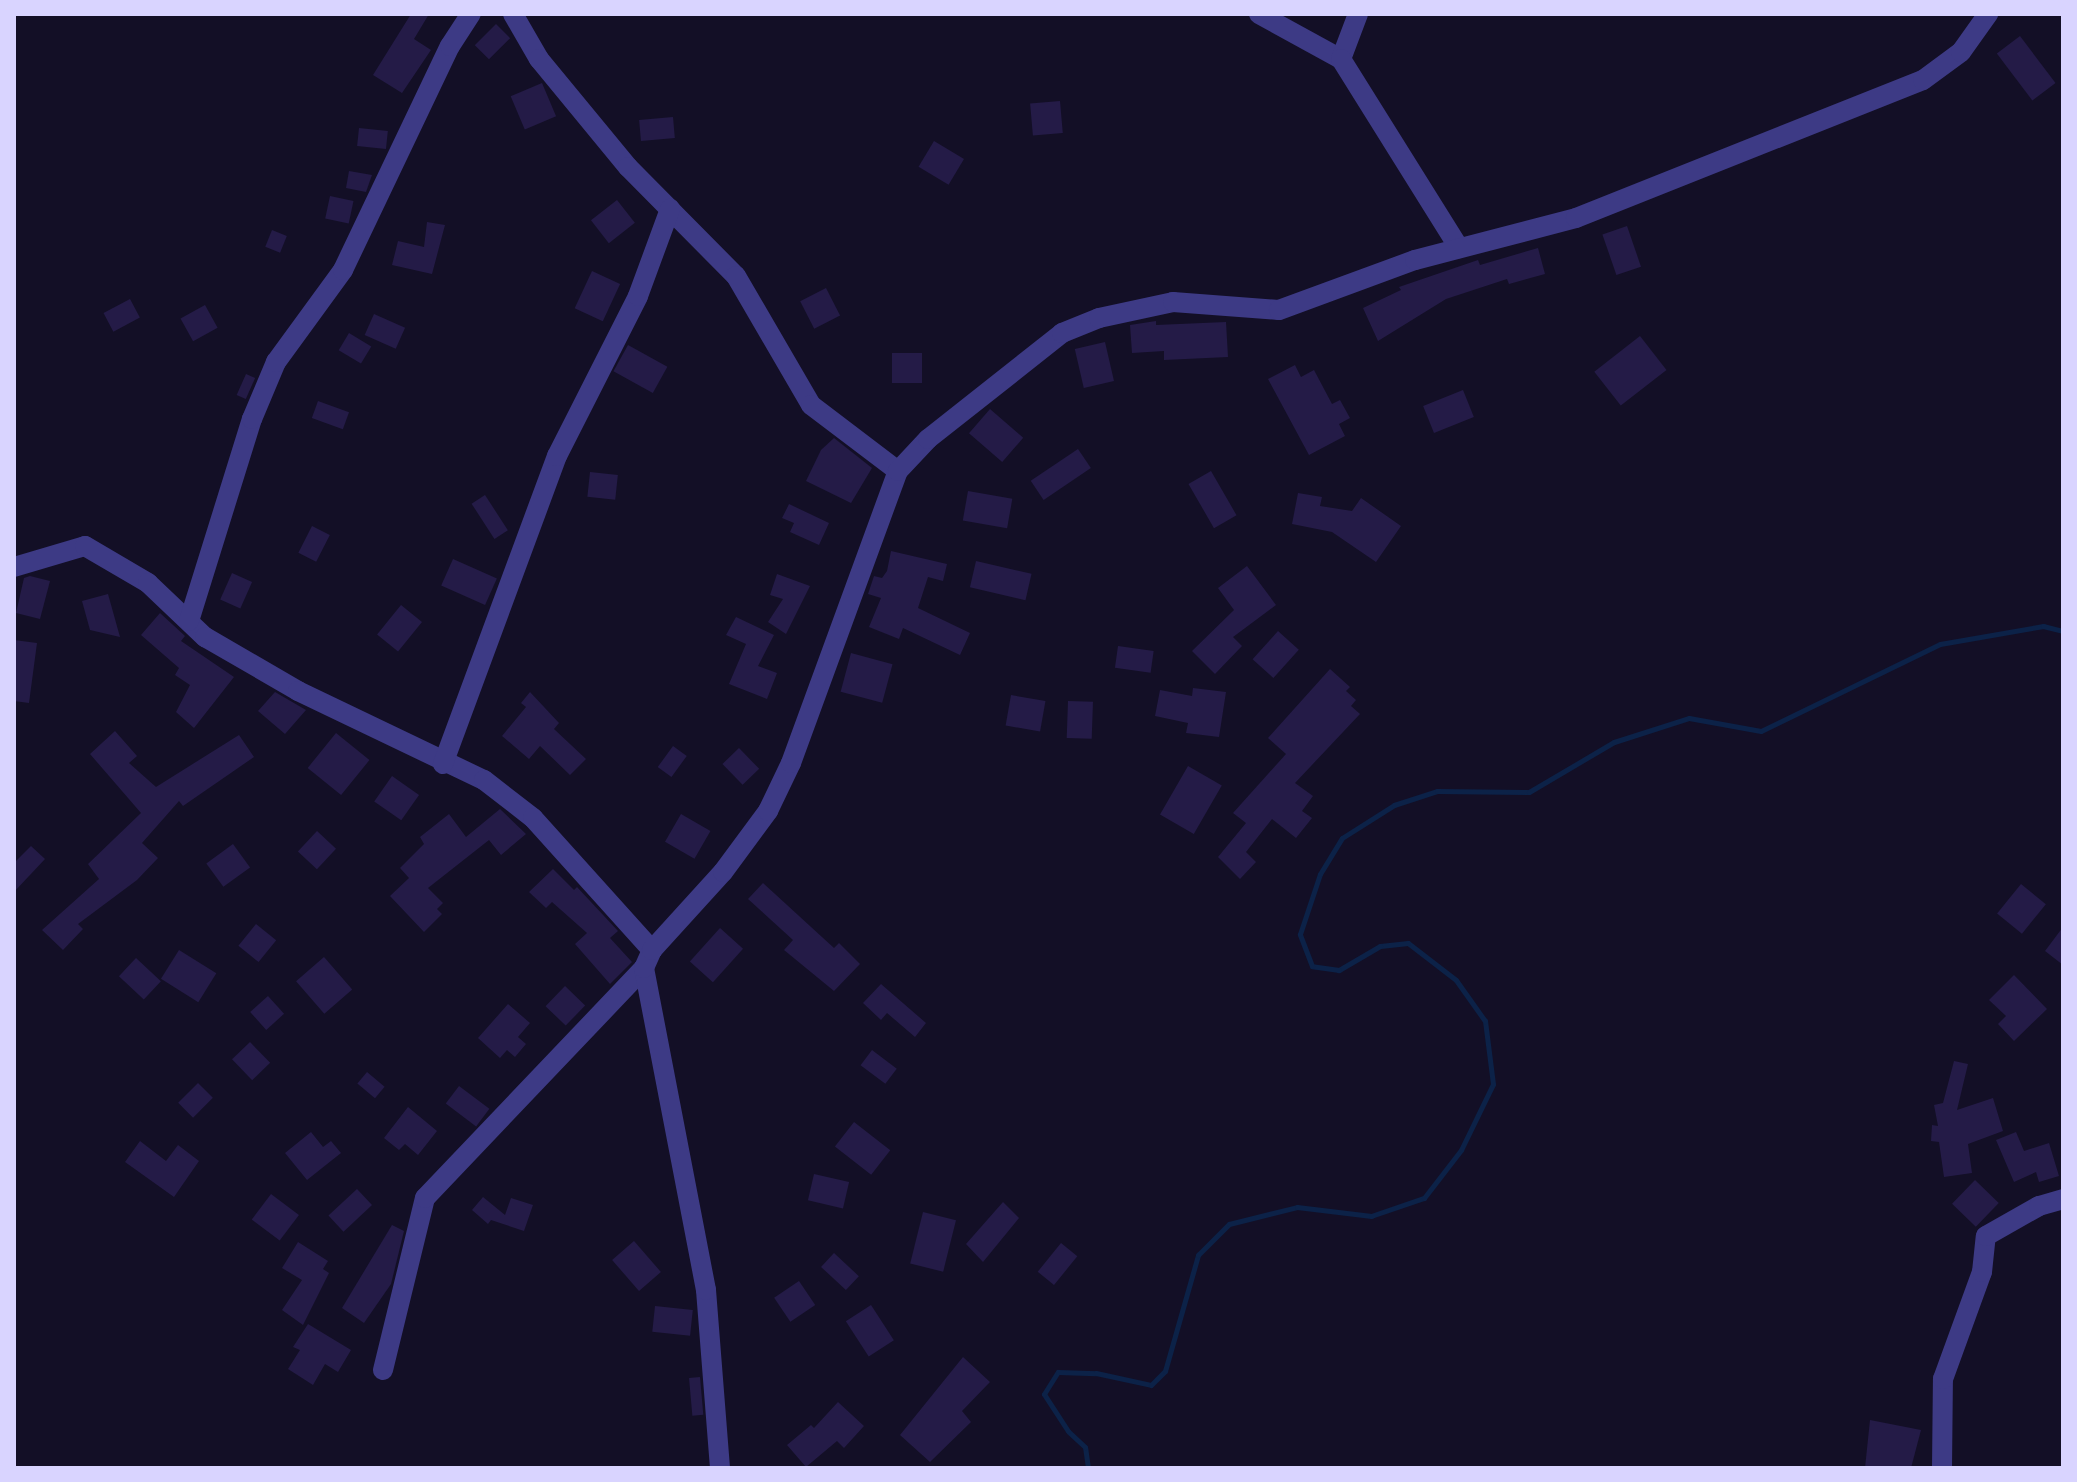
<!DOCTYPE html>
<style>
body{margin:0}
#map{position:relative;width:2077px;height:1482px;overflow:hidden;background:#130f26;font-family:Signika,sans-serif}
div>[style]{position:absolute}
.stream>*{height:5px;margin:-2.5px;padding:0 2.5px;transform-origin:2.5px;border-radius:2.5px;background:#0c2248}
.building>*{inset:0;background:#241b47;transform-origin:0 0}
.minor>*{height:20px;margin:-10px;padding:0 10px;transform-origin:10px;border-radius:10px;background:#3d3a85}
.tertiary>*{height:20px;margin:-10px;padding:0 10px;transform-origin:10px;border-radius:10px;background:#3d3a85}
span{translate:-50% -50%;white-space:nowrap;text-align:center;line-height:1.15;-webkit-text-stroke:8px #130f26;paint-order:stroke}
.frame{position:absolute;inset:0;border:16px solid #d9d4ff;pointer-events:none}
</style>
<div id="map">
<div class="stream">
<i style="left:1088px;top:1468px;width:21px;rotate:-98deg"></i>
<i style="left:1085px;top:1447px;width:23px;rotate:-137deg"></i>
<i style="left:1068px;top:1431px;width:44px;rotate:-123deg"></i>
<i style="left:1044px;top:1394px;width:26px;rotate:-58deg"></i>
<i style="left:1058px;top:1372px;width:38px;rotate:2deg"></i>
<i style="left:1096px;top:1373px;width:56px;rotate:12.3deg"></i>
<i style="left:1151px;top:1385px;width:20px;rotate:-45deg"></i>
<i style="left:1165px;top:1371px;width:121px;rotate:-74.1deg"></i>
<i style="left:1198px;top:1255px;width:44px;rotate:-45deg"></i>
<i style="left:1229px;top:1224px;width:70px;rotate:-14deg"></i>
<i style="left:1297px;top:1207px;width:75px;rotate:6.9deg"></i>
<i style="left:1371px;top:1216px;width:56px;rotate:-18.8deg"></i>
<i style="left:1424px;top:1198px;width:61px;rotate:-52.4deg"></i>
<i style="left:1461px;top:1150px;width:73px;rotate:-64.1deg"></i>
<i style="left:1493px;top:1084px;width:64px;rotate:-97.2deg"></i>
<i style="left:1485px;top:1021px;width:50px;rotate:-125.3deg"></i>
<i style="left:1456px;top:980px;width:61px;rotate:-142.4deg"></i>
<i style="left:1408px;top:943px;width:28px;rotate:174deg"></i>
<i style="left:1380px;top:946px;width:48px;rotate:149.7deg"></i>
<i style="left:1339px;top:970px;width:27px;rotate:-172deg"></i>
<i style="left:1312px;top:966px;width:34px;rotate:-111deg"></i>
<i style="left:1300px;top:934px;width:63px;rotate:-71.6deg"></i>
<i style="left:1320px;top:874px;width:42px;rotate:-58.6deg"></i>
<i style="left:1342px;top:838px;width:62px;rotate:-32.4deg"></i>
<i style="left:1394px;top:805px;width:45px;rotate:-18deg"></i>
<i style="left:1437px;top:791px;width:92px;rotate:0.6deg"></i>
<i style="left:1529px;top:792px;width:99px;rotate:-30.5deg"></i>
<i style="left:1614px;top:742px;width:79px;rotate:-17.7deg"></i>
<i style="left:1689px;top:718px;width:73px;rotate:10.2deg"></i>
<i style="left:1761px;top:731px;width:199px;rotate:-25.9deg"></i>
<i style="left:1940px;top:644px;width:105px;rotate:-9.9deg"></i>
<i style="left:2043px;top:626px;width:21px;rotate:14deg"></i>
</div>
<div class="building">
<i style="clip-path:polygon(411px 14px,429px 14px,414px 39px,431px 50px,402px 93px,373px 75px)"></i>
<i style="left:496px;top:24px;width:20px;height:30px;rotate:45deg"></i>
<i style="left:2020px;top:36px;width:59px;height:29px;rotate:53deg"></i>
<i style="left:542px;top:83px;width:36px;height:34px;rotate:67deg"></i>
<i style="left:1060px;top:101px;width:32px;height:30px;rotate:85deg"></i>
<i style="left:673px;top:117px;width:21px;height:34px;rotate:85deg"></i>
<i style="left:359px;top:128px;width:29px;height:18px;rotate:6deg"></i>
<i style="left:934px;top:141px;width:35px;height:30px;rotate:31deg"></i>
<i style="clip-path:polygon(349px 171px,372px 175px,366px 192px,346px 188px)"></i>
<i style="left:330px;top:196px;width:24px;height:23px;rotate:12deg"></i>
<i style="left:617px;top:200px;width:29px;height:33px;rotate:52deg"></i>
<i style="clip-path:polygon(427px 222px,445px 225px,432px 274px,392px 265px,398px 241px,424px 247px)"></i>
<i style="left:1627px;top:226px;width:43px;height:26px;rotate:71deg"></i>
<i style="left:272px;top:230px;width:16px;height:18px;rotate:22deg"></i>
<i style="clip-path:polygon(1538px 248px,1545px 274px,1509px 284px,1507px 279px,1446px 299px,1378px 341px,1363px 308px,1401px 290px,1399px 287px,1478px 260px,1480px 265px)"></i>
<i style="left:592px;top:271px;width:31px;height:41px;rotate:25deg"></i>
<i style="left:826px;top:288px;width:31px;height:29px;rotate:63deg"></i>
<i style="left:130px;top:299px;width:21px;height:30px;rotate:62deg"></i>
<i style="left:205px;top:305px;width:26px;height:28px;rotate:61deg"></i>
<i style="left:374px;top:314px;width:34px;height:23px;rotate:24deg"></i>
<i style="clip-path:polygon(1156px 321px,1156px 325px,1226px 322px,1228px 357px,1164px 360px,1164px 351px,1132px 353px,1130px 325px)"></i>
<i style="left:349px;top:333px;width:26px;height:20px;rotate:31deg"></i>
<i style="left:1640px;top:336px;width:43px;height:58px;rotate:52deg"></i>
<i style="left:1105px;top:342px;width:40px;height:31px;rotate:77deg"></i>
<i style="left:628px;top:345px;width:45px;height:30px;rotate:29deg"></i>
<i style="left:892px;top:353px;width:30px;height:30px"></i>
<i style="clip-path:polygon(1295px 365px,1301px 377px,1314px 370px,1332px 404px,1340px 400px,1350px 418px,1339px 424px,1345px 436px,1309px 455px,1268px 379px)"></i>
<i style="left:246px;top:374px;width:10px;height:23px;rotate:24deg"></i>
<i style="left:1463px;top:390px;width:29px;height:43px;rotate:68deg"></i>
<i style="left:318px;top:401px;width:33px;height:18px;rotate:20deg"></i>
<i style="left:990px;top:409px;width:44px;height:32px;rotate:41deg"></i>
<i style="clip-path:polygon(834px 438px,872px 468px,851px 503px,806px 481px,821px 450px)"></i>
<i style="left:1078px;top:449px;width:23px;height:57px;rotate:56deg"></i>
<i style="left:1211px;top:471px;width:51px;height:26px;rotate:60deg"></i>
<i style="left:590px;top:472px;width:28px;height:25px;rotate:6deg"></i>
<i style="left:968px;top:491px;width:45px;height:30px;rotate:10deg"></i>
<i style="clip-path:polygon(1298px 493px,1322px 497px,1320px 506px,1352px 511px,1361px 498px,1401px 526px,1376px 562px,1332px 532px,1292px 524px)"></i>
<i style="left:485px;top:495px;width:42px;height:16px;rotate:57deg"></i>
<i style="clip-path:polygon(789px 504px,829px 523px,819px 545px,790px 532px,794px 523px,782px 518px)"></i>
<i style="left:312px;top:526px;width:20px;height:30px;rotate:27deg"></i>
<i style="clip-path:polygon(891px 551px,947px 564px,943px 581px,928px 577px,918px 608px,970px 633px,960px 655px,903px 628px,899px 639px,869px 627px,881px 598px,868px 594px,874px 576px,882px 578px,887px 571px)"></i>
<i style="left:453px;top:559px;width:48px;height:29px;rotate:24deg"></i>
<i style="left:976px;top:561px;width:57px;height:27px;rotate:13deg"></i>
<i style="clip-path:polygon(1247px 566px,1276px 605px,1233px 637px,1242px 646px,1215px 674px,1192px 651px,1234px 610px,1218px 588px)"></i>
<i style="left:232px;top:573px;width:22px;height:29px;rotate:24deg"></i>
<i style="clip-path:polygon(777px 574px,810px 586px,786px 634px,768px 622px,783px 599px,770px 595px)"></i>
<i style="clip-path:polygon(30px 576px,50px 581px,40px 619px,16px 613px,24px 578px)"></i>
<i style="clip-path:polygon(108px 594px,120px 637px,90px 630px,82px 601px)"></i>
<i style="left:401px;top:605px;width:27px;height:38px;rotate:39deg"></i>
<i style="clip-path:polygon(160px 613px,185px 636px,181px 641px,234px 677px,194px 728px,176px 712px,190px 685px,175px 675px,179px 668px,141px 635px)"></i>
<i style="clip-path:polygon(736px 617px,774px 635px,758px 666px,777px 673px,767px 699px,729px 684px,746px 644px,726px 635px)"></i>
<i style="left:1278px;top:631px;width:28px;height:38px;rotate:42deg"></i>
<i style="clip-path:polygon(14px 640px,37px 643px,29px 703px,14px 701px)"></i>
<i style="left:1118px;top:646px;width:36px;height:22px;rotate:8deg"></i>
<i style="left:851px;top:653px;width:43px;height:40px;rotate:15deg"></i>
<i style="clip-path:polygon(1330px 669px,1350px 687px,1346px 691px,1356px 700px,1351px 706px,1360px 714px,1295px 783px,1313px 796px,1302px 811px,1312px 818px,1296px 838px,1272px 819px,1246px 852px,1256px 862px,1240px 879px,1218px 857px,1246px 823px,1233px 813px,1286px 754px,1268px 738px)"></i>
<i style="clip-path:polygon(1193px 688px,1226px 692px,1219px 737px,1186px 733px,1188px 723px,1155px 716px,1160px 690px,1192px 696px)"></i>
<i style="clip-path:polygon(275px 692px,306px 710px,285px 734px,258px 711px)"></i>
<i style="clip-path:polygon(530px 692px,559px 723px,554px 729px,586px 759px,570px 775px,540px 746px,529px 759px,502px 736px,526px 707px,521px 703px)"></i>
<i style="left:1011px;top:695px;width:35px;height:31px;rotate:10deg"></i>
<i style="left:1068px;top:701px;width:25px;height:37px;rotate:2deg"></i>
<i style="clip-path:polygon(115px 731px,137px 756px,129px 763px,156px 787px,239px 735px,254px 757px,183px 806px,179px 801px,142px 843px,158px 858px,137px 880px,78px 924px,83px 929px,63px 950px,42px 930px,99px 879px,88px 864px,141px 813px,90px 754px)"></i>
<i style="left:336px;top:733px;width:43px;height:45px;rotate:39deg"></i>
<i style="left:673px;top:746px;width:17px;height:26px;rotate:36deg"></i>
<i style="left:739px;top:748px;width:29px;height:23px;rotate:46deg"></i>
<i style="left:1188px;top:766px;width:39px;height:56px;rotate:30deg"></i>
<i style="left:392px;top:776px;width:33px;height:31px;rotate:35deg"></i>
<i style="clip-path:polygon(500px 809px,526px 834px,501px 855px,489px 840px,428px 888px,443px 903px,437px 909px,442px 914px,424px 932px,390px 896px,409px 878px,400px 868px,424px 844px,420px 837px,449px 814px,466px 837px)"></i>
<i style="left:681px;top:814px;width:34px;height:32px;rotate:30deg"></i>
<i style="left:317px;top:831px;width:26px;height:28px;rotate:43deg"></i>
<i style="left:233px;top:844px;width:29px;height:33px;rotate:54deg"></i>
<i style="clip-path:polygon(31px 846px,45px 859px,14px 892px,14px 863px)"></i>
<i style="clip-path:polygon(553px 869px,574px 890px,577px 887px,618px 931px,610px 938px,632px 962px,610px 984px,575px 944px,587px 933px,552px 902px,546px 908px,529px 892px)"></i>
<i style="clip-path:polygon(763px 883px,834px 948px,839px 943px,860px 964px,834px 991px,784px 950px,793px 940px,748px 899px)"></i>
<i style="left:2021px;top:884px;width:32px;height:38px;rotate:39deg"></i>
<i style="left:256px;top:924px;width:26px;height:28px;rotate:39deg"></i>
<i style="clip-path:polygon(2063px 927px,2063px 965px,2045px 951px)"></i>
<i style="left:720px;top:928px;width:31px;height:45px;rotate:42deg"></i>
<i style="left:179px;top:950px;width:44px;height:34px;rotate:32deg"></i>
<i style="left:324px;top:957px;width:43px;height:37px;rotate:49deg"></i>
<i style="left:136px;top:958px;width:34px;height:25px;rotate:43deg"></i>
<i style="clip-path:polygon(2014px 975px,2047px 1009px,2014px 1041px,1998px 1024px,2006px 1016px,1989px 1000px)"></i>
<i style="clip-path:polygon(881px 984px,926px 1023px,915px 1037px,887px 1013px,881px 1020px,863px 1003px)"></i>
<i style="left:565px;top:986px;width:28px;height:28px;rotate:44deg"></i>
<i style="left:268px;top:996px;width:24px;height:24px;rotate:48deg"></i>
<i style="clip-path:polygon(508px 1004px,530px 1023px,518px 1037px,526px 1044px,515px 1057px,507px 1050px,500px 1058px,478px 1038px)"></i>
<i style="left:250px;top:1042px;width:29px;height:25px;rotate:46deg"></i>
<i style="left:872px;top:1050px;width:31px;height:19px;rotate:37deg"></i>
<i style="clip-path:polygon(1954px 1061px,1968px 1064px,1957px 1110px,1993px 1098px,2003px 1131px,1968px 1144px,1972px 1173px,1944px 1177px,1939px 1142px,1931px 1141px,1932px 1125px,1938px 1126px,1934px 1105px,1943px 1103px)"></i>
<i style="left:367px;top:1072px;width:23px;height:15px;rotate:40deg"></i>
<i style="left:198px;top:1083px;width:21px;height:28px;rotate:45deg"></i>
<i style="left:459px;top:1086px;width:38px;height:22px;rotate:37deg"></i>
<i style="clip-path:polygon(408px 1107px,437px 1131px,418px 1155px,405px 1144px,399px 1150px,384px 1138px)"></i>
<i style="left:854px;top:1122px;width:46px;height:31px;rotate:38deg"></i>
<i style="clip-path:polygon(311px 1132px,323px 1147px,331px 1141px,341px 1153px,307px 1180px,285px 1153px)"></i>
<i style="clip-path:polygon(2016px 1132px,2024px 1151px,2049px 1143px,2059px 1176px,2039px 1182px,2036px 1172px,2014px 1182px,1996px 1140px)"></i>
<i style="clip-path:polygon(140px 1141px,166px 1161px,178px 1145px,199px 1161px,174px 1197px,125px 1162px)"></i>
<i style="left:814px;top:1174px;width:36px;height:27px;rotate:13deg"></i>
<i style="left:1975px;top:1180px;width:33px;height:33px;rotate:44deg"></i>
<i style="left:357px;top:1189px;width:22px;height:39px;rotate:47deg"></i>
<i style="left:271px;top:1194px;width:35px;height:32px;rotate:37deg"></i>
<i style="clip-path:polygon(483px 1197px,505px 1215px,511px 1198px,533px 1205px,524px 1231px,491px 1220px,488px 1224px,472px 1210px)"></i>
<i style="clip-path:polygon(1003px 1202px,1019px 1218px,983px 1262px,966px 1244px)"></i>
<i style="left:923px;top:1212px;width:34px;height:53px;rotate:14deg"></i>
<i style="clip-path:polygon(392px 1225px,404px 1231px,391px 1284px,364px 1323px,342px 1308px)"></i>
<i style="left:634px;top:1241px;width:41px;height:29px;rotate:49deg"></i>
<i style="clip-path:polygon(298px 1242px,328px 1261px,323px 1269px,329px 1273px,303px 1325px,282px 1310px,302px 1280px,282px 1268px)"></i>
<i style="left:1061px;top:1243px;width:21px;height:37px;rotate:39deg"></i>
<i style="left:834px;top:1253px;width:34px;height:19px;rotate:43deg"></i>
<i style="left:799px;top:1281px;width:29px;height:30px;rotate:56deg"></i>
<i style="left:871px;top:1305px;width:42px;height:30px;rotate:57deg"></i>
<i style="left:655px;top:1306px;width:38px;height:26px;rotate:6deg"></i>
<i style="clip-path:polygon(308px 1324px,351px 1350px,338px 1372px,325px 1364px,313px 1385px,288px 1369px,300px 1350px,293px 1347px)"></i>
<i style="clip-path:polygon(963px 1357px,990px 1382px,962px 1411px,971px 1422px,930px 1462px,900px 1435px)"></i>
<i style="left:700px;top:1377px;width:38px;height:11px;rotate:85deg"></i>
<i style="clip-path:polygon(838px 1402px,864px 1426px,844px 1448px,837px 1441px,806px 1467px,787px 1445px,811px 1425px,814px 1428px)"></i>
<i style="clip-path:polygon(1870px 1420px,1921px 1430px,1911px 1468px,1865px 1468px)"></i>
</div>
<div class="minor">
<i style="left:513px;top:14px;width:52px;rotate:60deg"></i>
<i style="left:539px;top:59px;width:140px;rotate:50.5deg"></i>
<i style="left:628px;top:167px;width:153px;rotate:45.3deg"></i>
<i style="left:736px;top:276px;width:149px;rotate:59.8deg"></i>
<i style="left:811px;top:405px;width:109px;rotate:37.2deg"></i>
<i style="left:1259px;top:14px;width:94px;rotate:28.8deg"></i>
<i style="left:1358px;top:14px;width:48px;rotate:110.7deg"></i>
<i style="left:1341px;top:59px;width:223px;rotate:58deg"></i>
<i style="left:14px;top:567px;width:74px;rotate:-16.5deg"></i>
<i style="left:85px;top:546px;width:73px;rotate:30.4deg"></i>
<i style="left:148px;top:583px;width:79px;rotate:43.5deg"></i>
<i style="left:205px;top:637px;width:108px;rotate:30.1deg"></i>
<i style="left:298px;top:691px;width:206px;rotate:25.6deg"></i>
<i style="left:484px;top:780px;width:62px;rotate:37.8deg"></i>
<i style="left:533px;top:818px;width:178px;rotate:48deg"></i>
<i style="left:189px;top:621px;width:212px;rotate:-72.7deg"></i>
<i style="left:252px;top:419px;width:62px;rotate:-67.2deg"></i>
<i style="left:276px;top:362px;width:114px;rotate:-53.9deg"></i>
<i style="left:343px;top:270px;width:248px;rotate:-64.5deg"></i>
<i style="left:450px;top:46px;width:38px;rotate:-57deg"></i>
<i style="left:443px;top:764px;width:328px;rotate:-69.7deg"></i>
<i style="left:557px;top:456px;width:179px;rotate:-63.1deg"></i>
<i style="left:638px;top:296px;width:93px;rotate:-69.8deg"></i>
<i style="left:383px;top:1370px;width:177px;rotate:-76.3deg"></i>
<i style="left:425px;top:1198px;width:318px;rotate:-46.4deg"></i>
</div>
<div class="tertiary">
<i style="left:720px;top:1468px;width:179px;rotate:-94.5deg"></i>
<i style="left:706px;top:1290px;width:328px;rotate:-100.9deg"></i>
<i style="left:644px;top:968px;width:20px;rotate:-66deg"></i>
<i style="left:652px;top:950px;width:105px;rotate:-47.7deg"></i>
<i style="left:723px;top:872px;width:76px;rotate:-53.6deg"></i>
<i style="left:768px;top:811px;width:53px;rotate:-64.4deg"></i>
<i style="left:791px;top:763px;width:311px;rotate:-69.9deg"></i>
<i style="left:898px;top:471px;width:44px;rotate:-46.8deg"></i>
<i style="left:928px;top:439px;width:171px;rotate:-38.3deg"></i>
<i style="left:1062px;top:333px;width:40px;rotate:-22deg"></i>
<i style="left:1099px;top:318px;width:76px;rotate:-12.2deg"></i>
<i style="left:1173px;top:302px;width:106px;rotate:4.3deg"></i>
<i style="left:1279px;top:310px;width:145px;rotate:-20.2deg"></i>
<i style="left:1415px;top:260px;width:166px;rotate:-14.6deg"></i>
<i style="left:1576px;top:218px;width:373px;rotate:-21.7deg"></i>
<i style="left:1923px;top:80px;width:47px;rotate:-36.4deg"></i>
<i style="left:1961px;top:52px;width:47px;rotate:-54.6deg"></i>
<i style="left:1942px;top:1468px;width:89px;rotate:-89.4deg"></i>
<i style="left:1943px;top:1379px;width:114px;rotate:-70deg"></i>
<i style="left:1982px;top:1272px;width:36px;rotate:-84deg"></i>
<i style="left:1986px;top:1236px;width:61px;rotate:-29.5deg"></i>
<i style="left:2039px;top:1206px;width:25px;rotate:-16deg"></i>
</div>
<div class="frame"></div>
</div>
